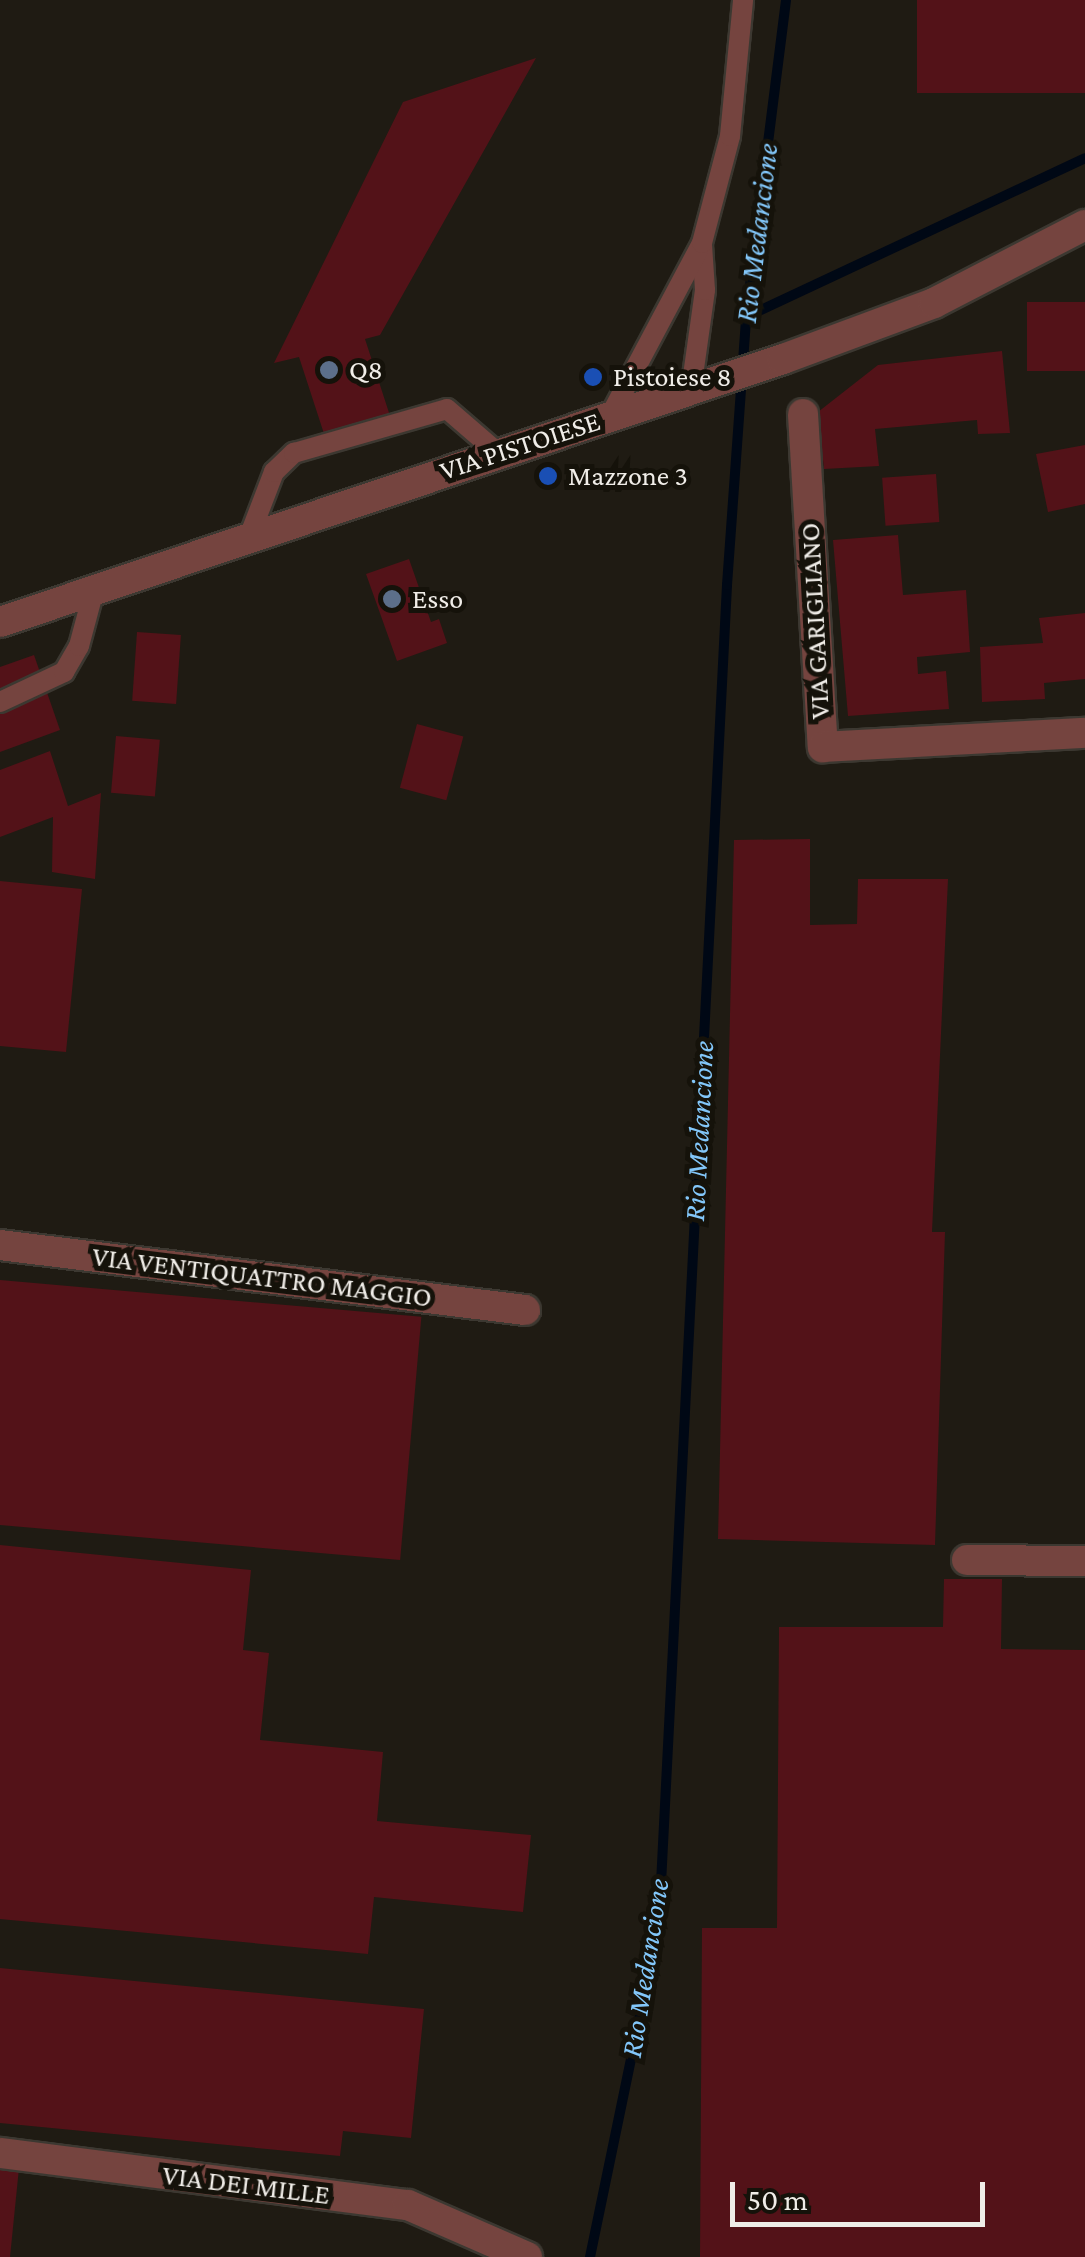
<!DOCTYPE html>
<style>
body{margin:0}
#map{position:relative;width:1085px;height:2257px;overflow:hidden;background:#1f1b13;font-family:"Crimson Pro",serif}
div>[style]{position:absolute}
.stream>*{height:10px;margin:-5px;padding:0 5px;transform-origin:5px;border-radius:5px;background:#000815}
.building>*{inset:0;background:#531218;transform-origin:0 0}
.roads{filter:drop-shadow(2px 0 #3c3831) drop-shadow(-2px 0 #3c3831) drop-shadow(0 2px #3c3831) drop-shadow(0 -2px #3c3831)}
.service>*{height:20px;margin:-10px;padding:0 10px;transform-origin:10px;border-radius:10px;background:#75443f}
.minor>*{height:30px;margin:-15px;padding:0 15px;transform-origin:15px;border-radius:15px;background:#75443f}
.tertiary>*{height:30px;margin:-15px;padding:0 15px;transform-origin:15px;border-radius:15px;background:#75443f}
.dots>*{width:28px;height:28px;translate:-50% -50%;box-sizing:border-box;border:5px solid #15120a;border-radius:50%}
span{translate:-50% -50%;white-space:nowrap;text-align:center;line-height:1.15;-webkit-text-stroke:10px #15120a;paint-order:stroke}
.poi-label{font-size:28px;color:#f0ede8}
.left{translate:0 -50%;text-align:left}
.street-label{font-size:28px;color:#f0ede8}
.water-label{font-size:30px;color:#83c7fa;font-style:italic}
.scale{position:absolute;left:730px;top:2182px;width:255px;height:45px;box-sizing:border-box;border:5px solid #f0ede8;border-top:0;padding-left:12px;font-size:30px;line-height:35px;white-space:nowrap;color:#f0ede8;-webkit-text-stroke:8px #15120a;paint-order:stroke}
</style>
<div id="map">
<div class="stream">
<i style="left:746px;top:317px;width:374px;rotate:-25.1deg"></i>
<i style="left:590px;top:2257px;width:341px;rotate:-78.3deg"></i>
<i style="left:659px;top:1923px;width:1340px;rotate:-87.09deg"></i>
<i style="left:727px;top:585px;width:269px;rotate:-85.9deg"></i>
<i style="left:746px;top:317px;width:320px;rotate:-82.8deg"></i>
</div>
<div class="building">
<i style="left:917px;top:0;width:168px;height:93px"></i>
<i style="clip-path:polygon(536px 58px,380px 335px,365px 339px,393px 425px,328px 446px,299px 357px,274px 363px,403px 102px)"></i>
<i style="left:1085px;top:302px;width:69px;height:58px;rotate:90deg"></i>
<i style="clip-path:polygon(1002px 351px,1010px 433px,978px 434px,977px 420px,875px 429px,879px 466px,824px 469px,818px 412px,878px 365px)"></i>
<i style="clip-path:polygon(1085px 445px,1085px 504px,1048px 512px,1036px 454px)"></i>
<i style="left:936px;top:474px;width:48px;height:54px;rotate:86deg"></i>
<i style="clip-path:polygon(898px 535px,903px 595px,966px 590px,970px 652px,917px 657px,918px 674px,946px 671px,949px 709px,848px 716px,833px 540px)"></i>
<i style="clip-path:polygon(409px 559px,431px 622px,439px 619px,447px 643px,397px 661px,366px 574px)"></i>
<i style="clip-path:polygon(1085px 613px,1085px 679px,1044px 683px,1045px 699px,982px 702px,980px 647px,1043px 643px,1039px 618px)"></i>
<i style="left:137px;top:632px;width:44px;height:69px;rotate:4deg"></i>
<i style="clip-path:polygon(34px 655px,60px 730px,0 752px,0 667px)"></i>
<i style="left:417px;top:724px;width:48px;height:66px;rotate:15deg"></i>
<i style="left:116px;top:736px;width:44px;height:57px;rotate:5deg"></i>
<i style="clip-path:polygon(50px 751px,68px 806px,101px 793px,95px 879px,52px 872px,53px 817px,0 837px,0 770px)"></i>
<i style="clip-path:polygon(810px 839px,810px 925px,857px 924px,858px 879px,948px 879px,932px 1232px,945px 1232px,935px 1545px,718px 1539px,734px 840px)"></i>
<i style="clip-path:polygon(0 881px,82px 889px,66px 1052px,0 1046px)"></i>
<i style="left:0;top:1280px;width:423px;height:244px;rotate:5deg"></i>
<i style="clip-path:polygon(0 1545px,251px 1570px,243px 1650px,269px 1653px,260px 1740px,383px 1752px,377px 1821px,531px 1835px,523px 1912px,374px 1897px,368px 1954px,0 1919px)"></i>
<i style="clip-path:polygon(944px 1579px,1002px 1579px,1001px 1649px,1085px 1650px,1085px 2257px,700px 2257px,702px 1928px,777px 1928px,779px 1627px,943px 1627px)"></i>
<i style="clip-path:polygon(0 1968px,424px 2009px,411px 2138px,343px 2131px,340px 2156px,0 2123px)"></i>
<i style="clip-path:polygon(0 2166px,19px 2168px,10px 2257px,0 2257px)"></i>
</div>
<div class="roads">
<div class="service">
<i style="left:691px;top:390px;width:101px;rotate:-82deg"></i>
<i style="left:705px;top:290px;width:45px;rotate:-93.8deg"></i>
<i style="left:609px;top:418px;width:198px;rotate:-62deg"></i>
<i style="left:702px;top:243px;width:111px;rotate:-75.3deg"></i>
<i style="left:730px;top:136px;width:137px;rotate:-84.5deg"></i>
<i style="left:249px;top:537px;width:70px;rotate:-69deg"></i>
<i style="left:274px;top:472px;width:28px;rotate:-44deg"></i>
<i style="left:294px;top:453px;width:159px;rotate:-16deg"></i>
<i style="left:447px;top:409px;width:67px;rotate:40.8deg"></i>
<i style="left:0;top:702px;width:71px;rotate:-25.1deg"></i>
<i style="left:64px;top:672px;width:30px;rotate:-60deg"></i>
<i style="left:79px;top:646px;width:58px;rotate:-75deg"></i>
</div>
<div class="minor">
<i style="left:803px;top:414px;width:334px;rotate:86.6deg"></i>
<i style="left:823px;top:747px;width:262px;rotate:-3.1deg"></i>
<i style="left:0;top:1245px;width:529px;rotate:7.06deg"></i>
<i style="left:967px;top:1560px;width:118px;rotate:0.5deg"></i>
<i style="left:0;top:2153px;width:411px;rotate:7.3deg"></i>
<i style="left:408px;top:2205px;width:130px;rotate:23.6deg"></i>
</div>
<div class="tertiary">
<i style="left:0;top:622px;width:826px;rotate:-18.57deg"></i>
<i style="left:783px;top:359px;width:161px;rotate:-20.3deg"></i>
<i style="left:934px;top:303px;width:170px;rotate:-27.3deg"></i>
</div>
</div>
<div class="dots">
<i style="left:329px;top:370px;background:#5c6f8a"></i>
<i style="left:593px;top:377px;background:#1a4fb4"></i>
<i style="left:548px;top:476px;background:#1a4fb4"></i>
<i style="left:392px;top:599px;background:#5c6f8a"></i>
</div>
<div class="poi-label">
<span class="left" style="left:349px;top:370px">Q8</span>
<span class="left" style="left:613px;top:377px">Pistoiese 8</span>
<span class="left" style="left:568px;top:476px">Mazzone 3</span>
<span class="left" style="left:412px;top:599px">Esso</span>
</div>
<div class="street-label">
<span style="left:520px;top:446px;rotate:-18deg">VIA PISTOIESE</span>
<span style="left:815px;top:621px;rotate:-93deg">VIA GARIGLIANO</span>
<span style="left:262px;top:1277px;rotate:7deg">VIA VENTIQUATTRO MAGGIO</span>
<span style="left:246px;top:2185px;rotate:7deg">VIA DEI MILLE</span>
</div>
<div class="water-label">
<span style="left:757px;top:233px;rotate:-83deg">Rio Medancione</span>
<span style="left:699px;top:1131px;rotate:-87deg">Rio Medancione</span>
<span style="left:645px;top:1968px;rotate:-81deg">Rio Medancione</span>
</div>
<div class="scale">50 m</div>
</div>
